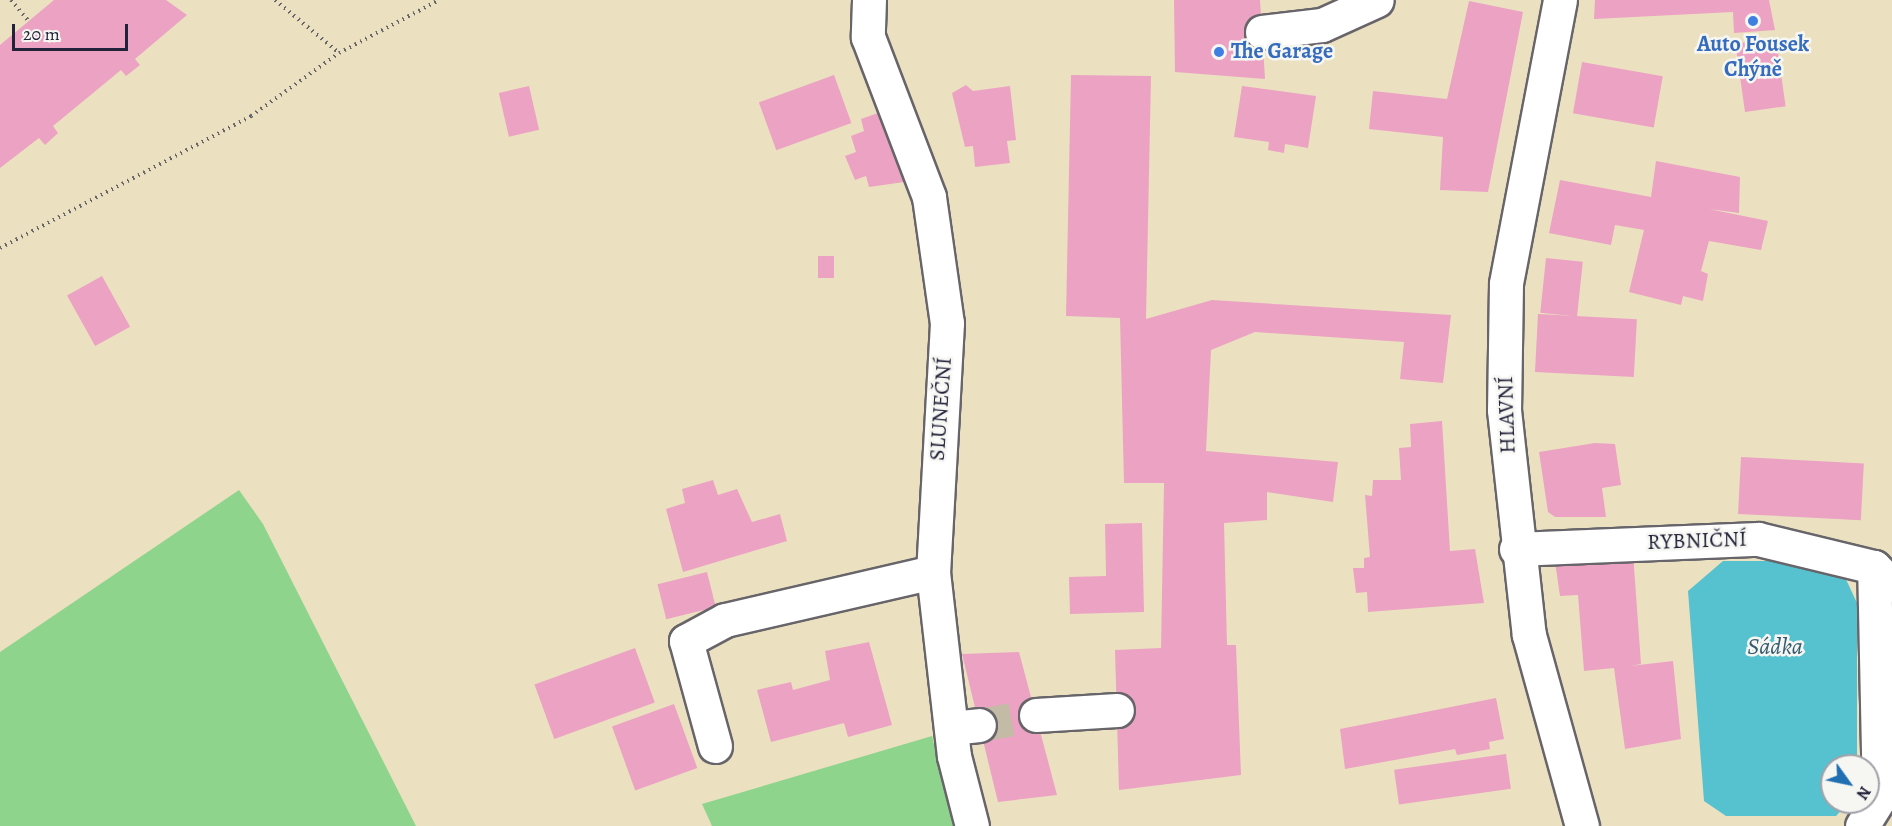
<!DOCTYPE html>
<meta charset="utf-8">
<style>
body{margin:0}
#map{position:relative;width:1892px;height:826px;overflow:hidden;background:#ebe1c1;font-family:Alegreya,serif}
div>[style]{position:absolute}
.green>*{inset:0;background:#8fd48d}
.water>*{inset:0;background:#56c2cf}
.building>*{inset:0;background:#eca2c3;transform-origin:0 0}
.minor-tunnel>*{height:33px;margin-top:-16.5px;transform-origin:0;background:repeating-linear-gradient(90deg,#c3bba6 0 33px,transparent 0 49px)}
.path>*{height:4px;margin-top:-2px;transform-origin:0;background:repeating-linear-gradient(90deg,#68656a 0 1.5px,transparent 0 6px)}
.roads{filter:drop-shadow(2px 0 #68656a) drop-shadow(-2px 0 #68656a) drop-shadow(0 2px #68656a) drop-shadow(0 -2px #68656a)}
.minor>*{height:33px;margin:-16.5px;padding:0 16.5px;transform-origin:16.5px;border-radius:16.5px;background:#fff}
.dots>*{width:16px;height:16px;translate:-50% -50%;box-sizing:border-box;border:3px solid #f6f6f2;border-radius:50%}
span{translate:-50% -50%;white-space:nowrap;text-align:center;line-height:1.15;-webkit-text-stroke:5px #f6f6f2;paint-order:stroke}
.shop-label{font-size:22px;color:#366cbe;font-weight:700}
.left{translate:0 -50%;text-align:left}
.street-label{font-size:22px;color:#22223b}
.water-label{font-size:24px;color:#345a6f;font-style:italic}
.north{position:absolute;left:1820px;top:754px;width:60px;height:60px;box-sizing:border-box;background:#f6f6f2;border:2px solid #a1a1a9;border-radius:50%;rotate:123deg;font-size:16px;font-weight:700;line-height:24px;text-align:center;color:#22223b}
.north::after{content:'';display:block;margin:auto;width:21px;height:27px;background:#1f6fb2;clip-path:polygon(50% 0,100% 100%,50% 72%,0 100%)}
.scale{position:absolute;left:12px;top:24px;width:116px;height:27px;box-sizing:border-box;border:3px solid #22223b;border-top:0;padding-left:8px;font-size:18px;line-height:21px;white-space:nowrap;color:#22223b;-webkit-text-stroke:4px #f6f6f2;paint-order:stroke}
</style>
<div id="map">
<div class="green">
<i style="clip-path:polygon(239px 490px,263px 524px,416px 826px,0 826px,0 652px)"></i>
<i style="clip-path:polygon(932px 736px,953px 826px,712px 826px,702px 804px)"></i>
</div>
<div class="water">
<i style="clip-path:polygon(1723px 561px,1811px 561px,1844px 575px,1857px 603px,1857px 766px,1832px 766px,1832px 802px,1849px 802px,1836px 816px,1726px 816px,1704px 801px,1688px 591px)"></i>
</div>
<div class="building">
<i style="clip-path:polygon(54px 0,166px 0,187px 15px,135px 59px,140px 65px,126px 76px,121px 70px,53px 126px,58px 133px,45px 145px,39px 138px,0 168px,0 45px)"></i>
<i style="clip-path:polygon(1174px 0,1260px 0,1265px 79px,1175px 72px)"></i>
<i style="clip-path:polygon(1595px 0,1769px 0,1775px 30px,1734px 33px,1733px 12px,1594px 19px)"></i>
<i style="clip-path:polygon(1469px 1px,1523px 12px,1488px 192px,1440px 190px,1443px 137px,1369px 129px,1373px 91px,1447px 99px)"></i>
<i style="left:1776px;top:38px;width:69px;height:41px;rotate:82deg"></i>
<i style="left:1582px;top:62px;width:82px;height:52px;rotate:10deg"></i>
<i style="left:834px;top:75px;width:51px;height:80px;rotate:70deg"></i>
<i style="clip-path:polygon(1071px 75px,1151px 76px,1146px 319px,1212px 300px,1451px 315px,1443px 383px,1400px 379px,1404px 342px,1255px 332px,1211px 350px,1206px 451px,1338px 462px,1333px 502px,1267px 492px,1267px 520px,1224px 523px,1227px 645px,1236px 645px,1241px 775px,1119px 790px,1115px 650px,1161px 648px,1164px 483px,1124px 483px,1120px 318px,1066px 316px)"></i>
<i style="clip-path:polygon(966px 85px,973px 91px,1010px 86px,1016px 140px,1007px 141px,1010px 163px,975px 167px,973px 146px,965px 147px,952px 93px)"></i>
<i style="left:529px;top:86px;width:45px;height:31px;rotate:77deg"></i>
<i style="clip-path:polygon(1242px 86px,1316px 96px,1308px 148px,1285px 144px,1284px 153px,1268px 150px,1269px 142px,1234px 137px)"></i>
<i style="clip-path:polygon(878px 113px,904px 182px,869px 187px,866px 176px,855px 180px,845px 156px,856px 152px,851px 136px,864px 131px,861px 119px)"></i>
<i style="clip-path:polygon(1656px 161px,1740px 177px,1739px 213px,1709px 209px,1768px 221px,1761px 250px,1709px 241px,1701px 271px,1708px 274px,1703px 301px,1683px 296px,1681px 305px,1629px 292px,1644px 230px,1615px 225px,1611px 245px,1549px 233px,1560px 180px,1651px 197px)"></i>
<i style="left:818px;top:256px;width:16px;height:22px"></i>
<i style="left:1546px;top:258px;width:37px;height:55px;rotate:6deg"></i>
<i style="left:102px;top:276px;width:58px;height:40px;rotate:61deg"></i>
<i style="left:1538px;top:314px;width:99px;height:58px;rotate:3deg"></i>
<i style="clip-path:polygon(1442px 421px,1450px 551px,1475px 549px,1484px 603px,1368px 612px,1367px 592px,1356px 593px,1353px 568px,1364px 568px,1364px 558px,1370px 557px,1365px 495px,1372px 496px,1373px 480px,1401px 480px,1399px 448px,1411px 447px,1410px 424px)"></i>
<i style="clip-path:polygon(1595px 443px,1615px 444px,1621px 485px,1602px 488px,1606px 517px,1555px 517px,1548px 512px,1539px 452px)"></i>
<i style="left:1741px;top:457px;width:123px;height:57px;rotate:3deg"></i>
<i style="clip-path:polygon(713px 480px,718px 495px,737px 489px,752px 522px,780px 514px,787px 541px,683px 572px,666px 509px,685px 503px,682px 489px)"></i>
<i style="clip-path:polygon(1142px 523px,1144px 612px,1070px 614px,1069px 577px,1106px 576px,1105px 524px)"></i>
<i style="clip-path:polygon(1633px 553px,1641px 664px,1630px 666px,1673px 661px,1681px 739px,1625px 749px,1614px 668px,1584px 671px,1578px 595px,1560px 596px,1554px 555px)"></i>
<i style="left:707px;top:572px;width:36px;height:51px;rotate:76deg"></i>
<i style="clip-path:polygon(869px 642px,892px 725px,848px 737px,844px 723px,771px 742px,757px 690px,791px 682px,793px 690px,830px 680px,825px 651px)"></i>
<i style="left:635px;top:648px;width:58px;height:107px;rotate:70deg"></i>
<i style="clip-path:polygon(1019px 652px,1057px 795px,998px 802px,962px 654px)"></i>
<i style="clip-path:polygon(1496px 698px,1504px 739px,1489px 742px,1490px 749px,1457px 755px,1455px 749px,1345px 769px,1340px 729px)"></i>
<i style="left:674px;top:704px;width:68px;height:66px;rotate:70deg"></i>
<i style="left:1506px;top:754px;width:35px;height:113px;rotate:82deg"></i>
</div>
<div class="minor-tunnel">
<i style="left:979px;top:725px;width:58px;rotate:-10deg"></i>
</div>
<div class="path">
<i style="left:11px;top:0;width:26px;rotate:50deg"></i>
<i style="left:275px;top:0;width:83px;rotate:39.6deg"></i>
<i style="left:0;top:248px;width:284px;rotate:-27.7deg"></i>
<i style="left:251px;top:116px;width:108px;rotate:-35.6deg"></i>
<i style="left:339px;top:53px;width:113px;rotate:-27.9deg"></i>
</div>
<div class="roads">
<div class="minor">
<i style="left:869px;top:0;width:37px;rotate:92deg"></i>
<i style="left:868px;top:37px;width:171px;rotate:69.1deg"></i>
<i style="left:929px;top:197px;width:127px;rotate:81.9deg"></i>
<i style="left:947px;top:323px;width:249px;rotate:93.2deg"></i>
<i style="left:933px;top:572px;width:185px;rotate:83.5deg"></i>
<i style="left:954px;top:756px;width:72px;rotate:75.6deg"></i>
<i style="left:1560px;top:0;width:289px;rotate:100.8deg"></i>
<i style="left:1506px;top:284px;width:126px;rotate:90.9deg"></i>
<i style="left:1504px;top:410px;width:226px;rotate:83.7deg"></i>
<i style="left:1529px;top:635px;width:198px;rotate:74.5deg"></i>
<i style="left:1262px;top:32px;width:60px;rotate:-6.7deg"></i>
<i style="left:1322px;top:25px;width:60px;rotate:-24.4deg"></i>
<i style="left:1516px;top:549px;width:242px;rotate:-2.4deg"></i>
<i style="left:1758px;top:539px;width:119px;rotate:13.6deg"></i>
<i style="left:1874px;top:567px;width:25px;rotate:45deg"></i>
<i style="left:1036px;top:715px;width:81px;rotate:-3.5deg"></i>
<i style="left:951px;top:728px;width:28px;rotate:-6deg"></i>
<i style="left:715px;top:746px;width:109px;rotate:-105.4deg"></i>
<i style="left:686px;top:641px;width:44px;rotate:-28.3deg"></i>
<i style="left:725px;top:620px;width:213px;rotate:-13deg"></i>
<i style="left:1862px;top:826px;width:32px;rotate:-58deg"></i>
<i style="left:1879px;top:799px;width:232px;rotate:-91.2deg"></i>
</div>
</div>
<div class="dots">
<i style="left:1753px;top:21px;background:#3f7fe0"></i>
<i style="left:1219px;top:52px;background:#3f7fe0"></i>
</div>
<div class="shop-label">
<span style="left:1753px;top:57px">Auto Fousek<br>Chýně</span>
<span class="left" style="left:1231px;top:52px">The Garage</span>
</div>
<div class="street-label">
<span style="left:941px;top:409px;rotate:-86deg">SLUNEČNÍ</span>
<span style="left:1507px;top:415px;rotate:-92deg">HLAVNÍ</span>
<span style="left:1697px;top:541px;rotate:-2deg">RYBNIČNÍ</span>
</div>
<div class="water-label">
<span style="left:1775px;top:647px">Sádka</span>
</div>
<div class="north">N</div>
<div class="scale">20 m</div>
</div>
